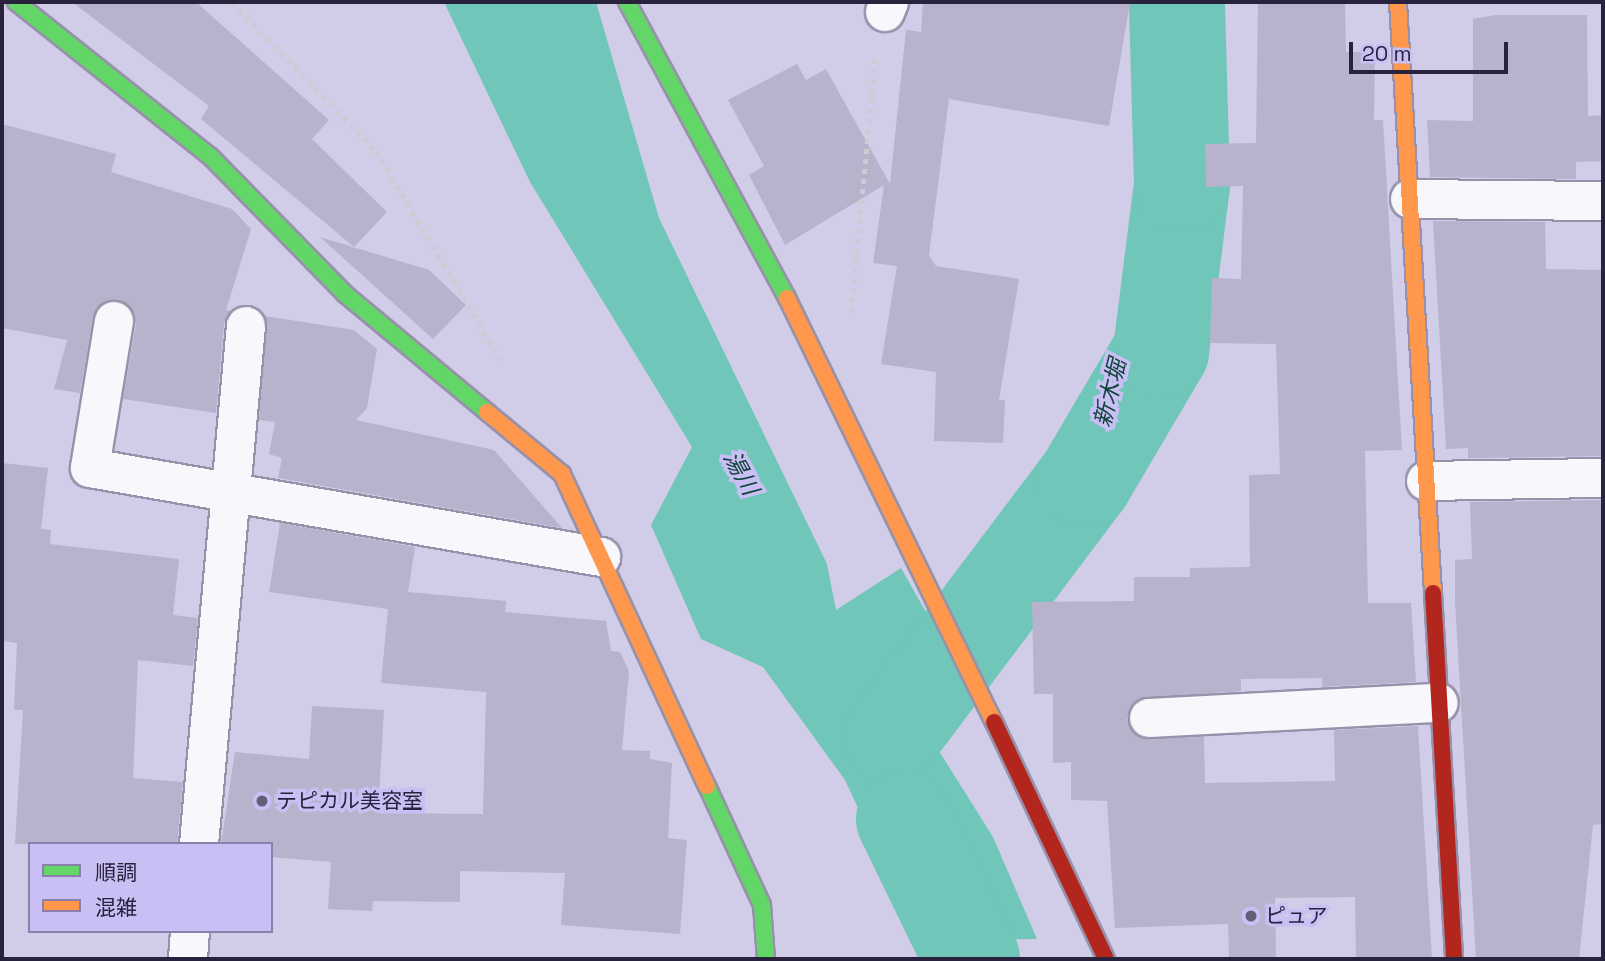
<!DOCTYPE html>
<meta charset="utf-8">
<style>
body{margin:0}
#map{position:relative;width:1605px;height:961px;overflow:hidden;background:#d1cce8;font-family:"Space Grotesk","Noto Sans JP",sans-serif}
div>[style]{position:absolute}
.water>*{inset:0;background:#70c6b9}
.river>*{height:96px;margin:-48px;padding:0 48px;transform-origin:48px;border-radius:48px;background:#70c6b9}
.building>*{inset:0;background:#b8b2cc}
.path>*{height:4.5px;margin-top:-2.25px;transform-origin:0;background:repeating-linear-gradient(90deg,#cdcbd4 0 5px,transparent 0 10px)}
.roads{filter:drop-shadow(2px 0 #9792aa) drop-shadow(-2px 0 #9792aa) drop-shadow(0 2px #9792aa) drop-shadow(0 -2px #9792aa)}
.street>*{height:38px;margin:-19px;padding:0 19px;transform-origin:19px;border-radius:19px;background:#f8f7fc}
.fast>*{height:16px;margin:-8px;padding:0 8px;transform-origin:8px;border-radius:8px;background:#63d668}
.slow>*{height:16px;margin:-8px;padding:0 8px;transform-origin:8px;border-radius:8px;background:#ff974d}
.jam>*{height:16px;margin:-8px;padding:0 8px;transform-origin:8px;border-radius:8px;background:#b3261e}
.dots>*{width:19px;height:19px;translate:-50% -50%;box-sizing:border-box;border:4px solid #cabff5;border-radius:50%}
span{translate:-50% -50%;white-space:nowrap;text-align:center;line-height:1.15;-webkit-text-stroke:7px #cabff5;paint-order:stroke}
.poi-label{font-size:21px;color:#28223c}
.left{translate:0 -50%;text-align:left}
.water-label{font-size:23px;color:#0f4539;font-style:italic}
.frame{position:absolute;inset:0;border:4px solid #28223c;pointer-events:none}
.legend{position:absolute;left:28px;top:842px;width:245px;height:91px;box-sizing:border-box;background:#cabff5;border:2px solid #8980ab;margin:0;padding:9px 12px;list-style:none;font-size:21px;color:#28223c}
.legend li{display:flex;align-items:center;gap:14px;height:35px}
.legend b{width:35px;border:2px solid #8980ab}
.scale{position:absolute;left:1349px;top:42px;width:159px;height:32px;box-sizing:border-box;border:4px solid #28223c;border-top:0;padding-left:9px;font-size:21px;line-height:24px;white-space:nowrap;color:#28223c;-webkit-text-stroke:5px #cabff5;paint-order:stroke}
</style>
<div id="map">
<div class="water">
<i style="clip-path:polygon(444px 2px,596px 2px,659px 218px,827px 564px,836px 610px,901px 568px,965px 681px,927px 732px,993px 837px,1037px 939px,920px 941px,845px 780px,763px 667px,701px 639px,651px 525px,692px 447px,530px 182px)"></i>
</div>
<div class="river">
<i style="left:892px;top:736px;width:321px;rotate:-53deg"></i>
<i style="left:1085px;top:480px;width:150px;rotate:-59.5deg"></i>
<i style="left:1161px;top:351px;width:168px;rotate:-82.8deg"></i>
<i style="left:1182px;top:184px;width:182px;rotate:-91.6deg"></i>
<i style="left:904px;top:819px;width:156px;rotate:64.1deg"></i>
</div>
<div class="building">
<i style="clip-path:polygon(72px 2px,196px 2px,329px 120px,312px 139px,387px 212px,354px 247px,201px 119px,209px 106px)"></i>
<i style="clip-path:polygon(923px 2px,1130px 2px,1109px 126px,949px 99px,929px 255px,936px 266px,1019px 279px,999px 400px,1005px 400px,1003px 443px,934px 441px,936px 372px,881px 364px,897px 266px,873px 263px,884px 185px,785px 245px,749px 175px,764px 166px,728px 100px,797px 64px,806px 80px,826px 69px,890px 184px,906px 30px,921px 32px)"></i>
<i style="clip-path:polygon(1258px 2px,1345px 2px,1346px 52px,1375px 52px,1374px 120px,1383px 120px,1402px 450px,1365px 451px,1368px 603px,1411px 603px,1416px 682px,1322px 687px,1322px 678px,1241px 679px,1241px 691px,1138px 699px,1127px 720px,1140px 738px,1204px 737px,1205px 783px,1335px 781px,1334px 730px,1418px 726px,1432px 959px,1356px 959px,1355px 897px,1275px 898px,1276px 959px,1229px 959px,1228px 924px,1115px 928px,1107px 801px,1071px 800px,1071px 762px,1053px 763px,1053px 694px,1034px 694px,1032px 602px,1134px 601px,1134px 577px,1190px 577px,1190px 568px,1250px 567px,1249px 475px,1280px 474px,1276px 344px,1210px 343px,1212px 278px,1241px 279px,1243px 186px,1206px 187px,1205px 144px,1256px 143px)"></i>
<i style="clip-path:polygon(1495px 15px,1587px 15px,1588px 116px,1603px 115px,1603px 161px,1576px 162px,1576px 179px,1430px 177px,1427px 120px,1473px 121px,1473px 19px)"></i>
<i style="clip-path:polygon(2px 124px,116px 154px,111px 172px,232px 209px,251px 229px,226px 310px,231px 311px,224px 324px,216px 413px,123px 399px,136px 324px,134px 313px,118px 300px,106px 301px,93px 317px,80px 393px,54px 389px,67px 340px,2px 328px)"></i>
<i style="clip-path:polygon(1433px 221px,1545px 222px,1546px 269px,1603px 270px,1603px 456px,1468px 458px,1468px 448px,1446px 449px)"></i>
<i style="clip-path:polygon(320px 237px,429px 270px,466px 305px,433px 339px)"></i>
<i style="clip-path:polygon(265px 316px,354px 330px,377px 349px,367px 408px,356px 420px,494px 450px,562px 528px,278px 478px,282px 458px,269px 454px,275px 422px,259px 420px)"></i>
<i style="clip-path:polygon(2px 463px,48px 468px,41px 529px,51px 530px,50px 544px,179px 559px,173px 615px,198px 618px,193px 666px,138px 660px,133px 778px,183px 782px,177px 844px,15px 844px,23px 710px,14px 710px,17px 643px,2px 641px)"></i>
<i style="clip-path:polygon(1603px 500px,1603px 824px,1593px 825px,1579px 959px,1476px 959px,1455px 602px,1455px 560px,1472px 559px,1470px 502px)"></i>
<i style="clip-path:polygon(280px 523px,415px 547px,408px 592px,506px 601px,505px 612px,606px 621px,611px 651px,620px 652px,629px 671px,622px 750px,650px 751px,650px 759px,672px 763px,668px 838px,687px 840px,680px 934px,561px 925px,565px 873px,460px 871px,460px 902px,373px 901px,372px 911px,328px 909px,331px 862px,271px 857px,271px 844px,221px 844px,235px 752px,309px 759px,312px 706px,384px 710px,378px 813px,483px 814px,486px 692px,381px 683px,388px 609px,269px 592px)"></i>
</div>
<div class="path">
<i style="left:232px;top:2px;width:207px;rotate:46deg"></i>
<i style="left:376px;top:151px;width:244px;rotate:59.1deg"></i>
<i style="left:851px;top:313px;width:257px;rotate:-84.6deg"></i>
</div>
<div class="roads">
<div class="street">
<i style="left:885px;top:12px;width:11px;rotate:-68deg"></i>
<i style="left:1410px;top:199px;width:193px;rotate:0.6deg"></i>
<i style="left:114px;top:321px;width:149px;rotate:99.3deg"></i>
<i style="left:90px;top:468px;width:519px;rotate:9.88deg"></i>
<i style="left:1426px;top:481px;width:177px;rotate:-1deg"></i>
<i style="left:1149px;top:718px;width:290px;rotate:-3deg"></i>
<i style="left:199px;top:844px;width:520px;rotate:-84.82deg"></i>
<i style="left:188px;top:959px;width:28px;rotate:-86deg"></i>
</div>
<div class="fast">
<i style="left:16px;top:2px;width:249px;rotate:38.5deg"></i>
<i style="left:211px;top:157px;width:192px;rotate:45.6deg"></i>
<i style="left:345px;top:294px;width:185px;rotate:39.7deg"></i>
<i style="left:627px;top:2px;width:336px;rotate:61.6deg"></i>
<i style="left:707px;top:786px;width:131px;rotate:65.2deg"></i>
<i style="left:762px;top:905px;width:54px;rotate:85.8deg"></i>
</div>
<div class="slow">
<i style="left:1398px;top:2px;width:592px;rotate:86.61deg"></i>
<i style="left:787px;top:298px;width:472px;rotate:64deg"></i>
<i style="left:487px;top:412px;width:97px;rotate:39.6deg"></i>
<i style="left:562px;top:474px;width:344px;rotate:65.1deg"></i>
</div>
<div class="jam">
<i style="left:1433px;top:593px;width:367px;rotate:86.7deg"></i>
<i style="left:994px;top:722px;width:262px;rotate:64.7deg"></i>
</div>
</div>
<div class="dots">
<i style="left:262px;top:801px;background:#635e78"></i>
<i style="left:1251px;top:916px;background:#635e78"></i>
</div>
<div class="poi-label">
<span class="left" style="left:276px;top:801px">テピカル美容室</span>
<span class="left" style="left:1265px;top:916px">ピュア</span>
</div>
<div class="water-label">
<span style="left:1110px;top:393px;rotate:-76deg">新木堀</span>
<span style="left:741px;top:473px;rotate:61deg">湯川</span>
</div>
<div class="frame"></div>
<ul class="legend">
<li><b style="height:9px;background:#63d668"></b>順調</li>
<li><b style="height:9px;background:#ff974d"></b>混雑</li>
</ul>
<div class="scale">20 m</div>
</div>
